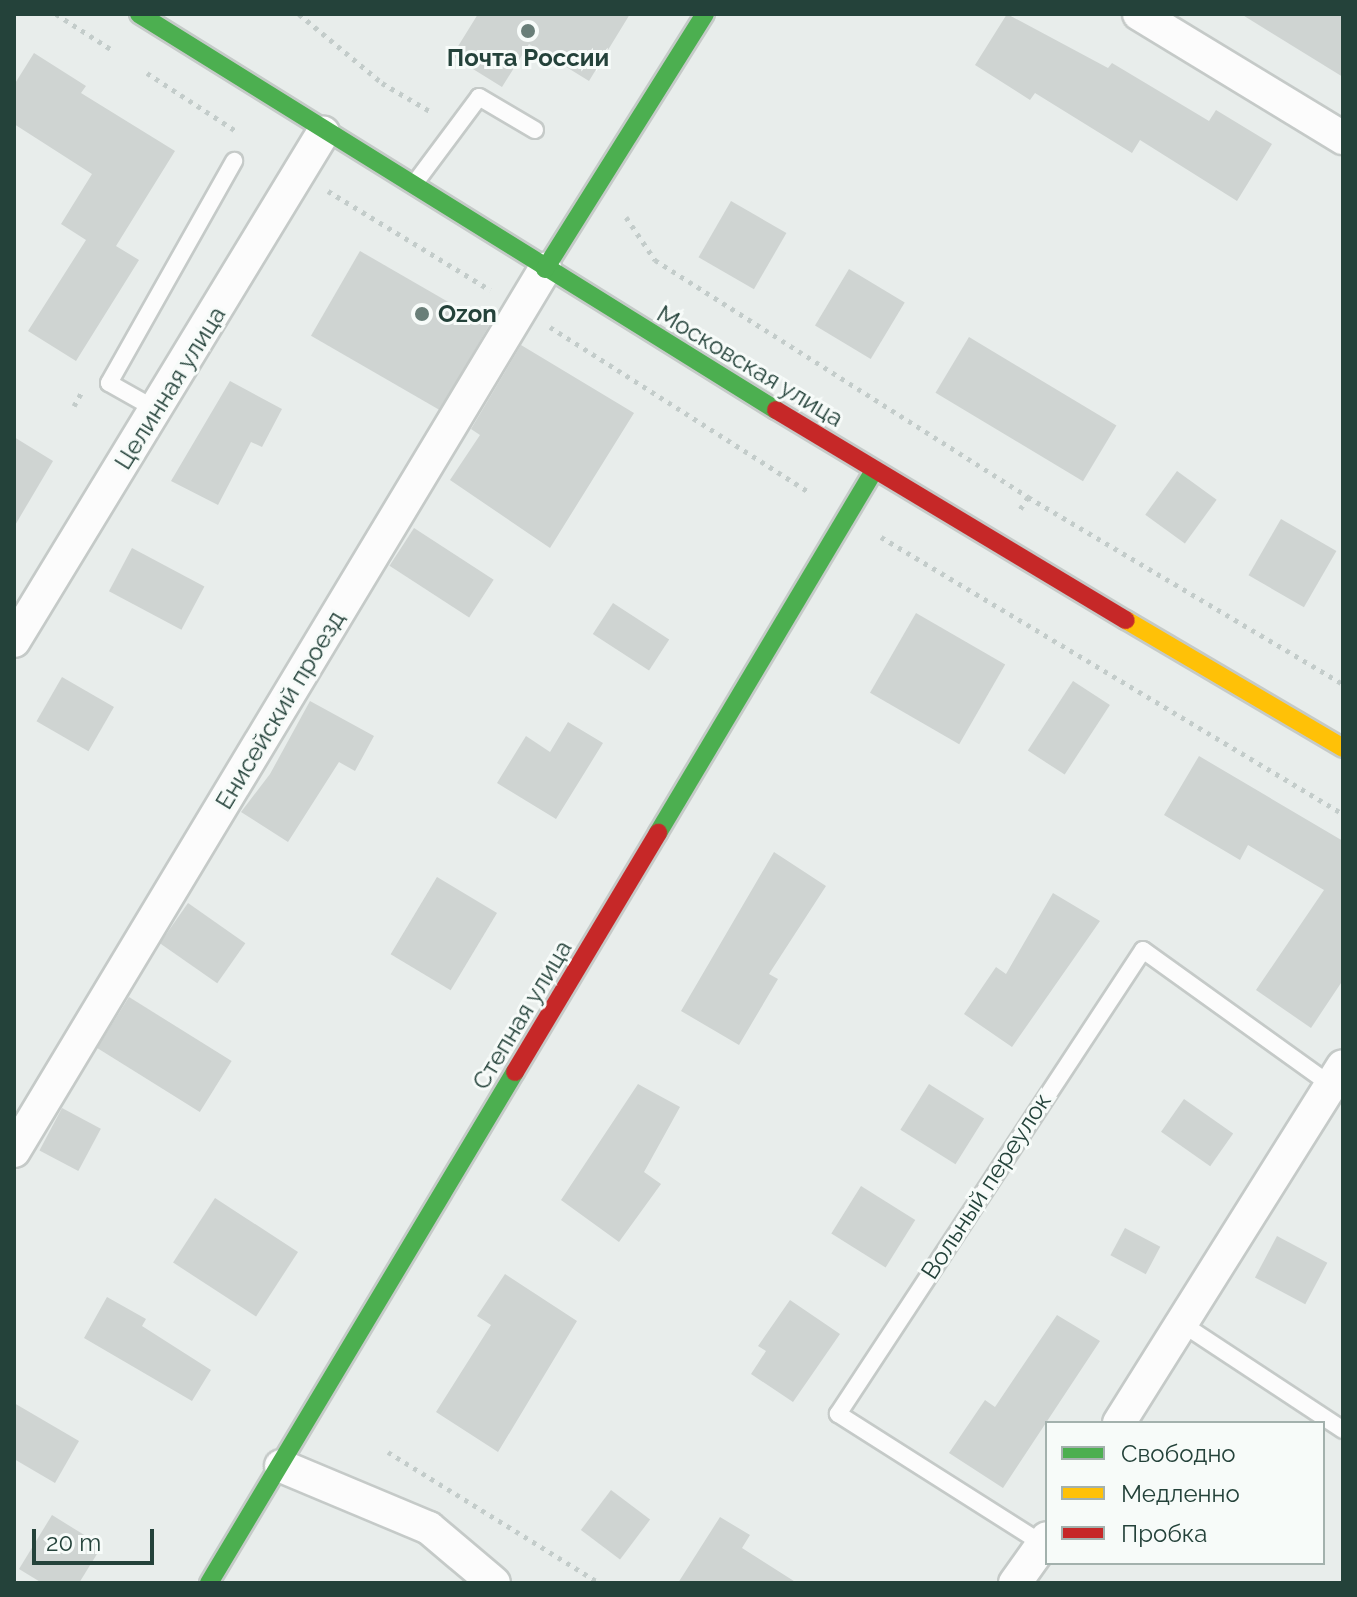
<!DOCTYPE html>
<meta charset="utf-8">
<style>
body{margin:0}
#map{position:relative;width:1357px;height:1597px;overflow:hidden;background:#e8edeb;font-family:Raleway,sans-serif}
div>[style]{position:absolute}
.building>*{inset:0;background:#cfd4d2;transform-origin:0 0}
.path>*{height:5px;margin-top:-2.5px;transform-origin:0;background:repeating-linear-gradient(90deg,#c3ccca 0 4px,transparent 0 10px)}
.roads{filter:drop-shadow(2px 0 #c5cac8) drop-shadow(-2px 0 #c5cac8) drop-shadow(0 2px #c5cac8) drop-shadow(0 -2px #c5cac8)}
.lane>*{height:16px;margin:-8px;padding:0 8px;transform-origin:8px;border-radius:8px;background:#fcfcfc}
.street>*{height:32px;margin:-16px;padding:0 16px;transform-origin:16px;border-radius:16px;background:#fcfcfc}
.fast>*{height:18px;margin:-9px;padding:0 9px;transform-origin:9px;border-radius:9px;background:#4caf50}
.slow>*{height:18px;margin:-9px;padding:0 9px;transform-origin:9px;border-radius:9px;background:#ffc107}
.jam>*{height:18px;margin:-9px;padding:0 9px;transform-origin:9px;border-radius:9px;background:#c62828}
.dots>*{width:22px;height:22px;translate:-50% -50%;box-sizing:border-box;border:4px solid #f7fbf9;border-radius:50%}
span{translate:-50% -50%;white-space:nowrap;text-align:center;line-height:1.15;-webkit-text-stroke:6px #f7fbf9;paint-order:stroke}
.poi-label{font-size:24px;color:#24423a;font-weight:700}
.left{translate:0 -50%;text-align:left}
.street-label{font-size:24px;color:#24423a}
.frame{position:absolute;inset:0;border:16px solid #24423a;pointer-events:none}
.legend{position:absolute;left:1045px;top:1421px;width:280px;height:144px;box-sizing:border-box;background:#f7fbf9;border:2px solid #a3b1ad;margin:0;padding:10px 14px;list-style:none;font-size:24px;color:#24423a}
.legend li{display:flex;align-items:center;gap:16px;height:40px}
.legend b{width:40px;border:2px solid #a3b1ad}
.scale{position:absolute;left:32px;top:1529px;width:122px;height:36px;box-sizing:border-box;border:4px solid #24423a;border-top:0;padding-left:10px;font-size:24px;line-height:28px;white-space:nowrap;color:#24423a;-webkit-text-stroke:6px #f7fbf9;paint-order:stroke}
</style>
<div id="map">
<div class="building">
<i style="clip-path:polygon(478px 14px,630px 14px,589px 81px,529px 44px,502px 87px,452px 56px)"></i>
<i style="clip-path:polygon(1007px 14px,1108px 68px,1112px 63px,1209px 121px,1216px 110px,1272px 144px,1237px 201px,1140px 140px,1132px 153px,1035px 93px,1030px 100px,975px 65px)"></i>
<i style="clip-path:polygon(1241px 14px,1343px 14px,1343px 77px)"></i>
<i style="clip-path:polygon(34px 53px,86px 86px,81px 93px,175px 151px,116px 246px,139px 260px,76px 361px,28px 331px,86px 240px,61px 224px,92px 174px,14px 124px,14px 85px)"></i>
<i style="left:731px;top:201px;width:64px;height:65px;rotate:30deg"></i>
<i style="left:360px;top:251px;width:149px;height:98px;rotate:30deg"></i>
<i style="left:849px;top:269px;width:65px;height:66px;rotate:31deg"></i>
<i style="left:969px;top:337px;width:172px;height:65px;rotate:31deg"></i>
<i style="clip-path:polygon(521px 345px,634px 413px,550px 548px,450px 480px,480px 435px,471px 429px)"></i>
<i style="clip-path:polygon(230px 381px,282px 409px,262px 447px,251px 442px,218px 505px,171px 481px)"></i>
<i style="clip-path:polygon(14px 437px,53px 461px,14px 527px)"></i>
<i style="left:1177px;top:471px;width:49px;height:54px;rotate:36deg"></i>
<i style="left:1281px;top:519px;width:64px;height:65px;rotate:30deg"></i>
<i style="left:414px;top:528px;width:95px;height:45px;rotate:33deg"></i>
<i style="left:132px;top:548px;width:82px;height:49px;rotate:28deg"></i>
<i style="left:613px;top:603px;width:67px;height:37px;rotate:33deg"></i>
<i style="left:916px;top:613px;width:103px;height:92px;rotate:30deg"></i>
<i style="left:62px;top:677px;width:60px;height:51px;rotate:30deg"></i>
<i style="left:1073px;top:681px;width:44px;height:83px;rotate:33deg"></i>
<i style="clip-path:polygon(310px 701px,374px 736px,355px 771px,339px 762px,288px 842px,241px 812px,270px 774px)"></i>
<i style="clip-path:polygon(568px 722px,603px 743px,556px 819px,497px 783px,526px 736px,550px 752px)"></i>
<i style="clip-path:polygon(1199px 756px,1343px 841px,1343px 980px,1311px 1028px,1256px 990px,1324px 890px,1248px 845px,1240px 860px,1164px 815px)"></i>
<i style="clip-path:polygon(774px 852px,826px 886px,769px 974px,778px 979px,739px 1045px,681px 1011px)"></i>
<i style="left:437px;top:877px;width:70px;height:90px;rotate:31deg"></i>
<i style="clip-path:polygon(1053px 893px,1100px 921px,1012px 1047px,964px 1014px,996px 967px,1006px 974px)"></i>
<i style="left:188px;top:903px;width:70px;height:49px;rotate:35deg"></i>
<i style="left:129px;top:997px;width:121px;height:60px;rotate:32deg"></i>
<i style="clip-path:polygon(638px 1084px,680px 1107px,644px 1172px,661px 1184px,619px 1242px,561px 1200px)"></i>
<i style="left:929px;top:1084px;width:65px;height:54px;rotate:32deg"></i>
<i style="left:1184px;top:1099px;width:60px;height:40px;rotate:35deg"></i>
<i style="left:62px;top:1108px;width:44px;height:48px;rotate:28deg"></i>
<i style="left:861px;top:1186px;width:64px;height:56px;rotate:32deg"></i>
<i style="left:215px;top:1198px;width:99px;height:77px;rotate:33deg"></i>
<i style="left:1125px;top:1228px;width:40px;height:31px;rotate:28deg"></i>
<i style="left:1277px;top:1236px;width:57px;height:47px;rotate:28deg"></i>
<i style="clip-path:polygon(505px 1274px,577px 1321px,498px 1452px,436px 1412px,491px 1325px,477px 1316px)"></i>
<i style="clip-path:polygon(107px 1297px,146px 1319px,142px 1326px,211px 1370px,192px 1401px,84px 1338px)"></i>
<i style="clip-path:polygon(790px 1300px,840px 1334px,793px 1402px,751px 1374px,766px 1351px,758px 1346px)"></i>
<i style="clip-path:polygon(1057px 1315px,1100px 1341px,1003px 1488px,949px 1453px,985px 1400px,995px 1407px)"></i>
<i style="clip-path:polygon(14px 1403px,79px 1441px,55px 1483px,14px 1459px)"></i>
<i style="left:611px;top:1490px;width:49px;height:50px;rotate:37deg"></i>
<i style="clip-path:polygon(52px 1515px,102px 1546px,79px 1583px,42px 1583px,19px 1569px)"></i>
<i style="clip-path:polygon(720px 1517px,750px 1535px,742px 1548px,797px 1583px,678px 1583px)"></i>
</div>
<div class="path">
<i style="left:56px;top:14px;width:67px;rotate:32.7deg"></i>
<i style="left:299px;top:14px;width:108px;rotate:39.7deg"></i>
<i style="left:382px;top:83px;width:59px;rotate:30.5deg"></i>
<i style="left:147px;top:73px;width:106px;rotate:33.1deg"></i>
<i style="left:328px;top:191px;width:190px;rotate:31.4deg"></i>
<i style="left:626px;top:217px;width:52px;rotate:56deg"></i>
<i style="left:655px;top:260px;width:442px;rotate:32.4deg"></i>
<i style="left:1028px;top:497px;width:17px;rotate:123deg"></i>
<i style="left:550px;top:327px;width:309px;rotate:32.5deg"></i>
<i style="left:74px;top:406px;width:18px;rotate:-61deg"></i>
<i style="left:1028px;top:497px;width:366px;rotate:30.7deg"></i>
<i style="left:881px;top:537px;width:539px;rotate:30.95deg"></i>
<i style="left:388px;top:1452px;width:248px;rotate:31.8deg"></i>
</div>
<div class="roads">
<div class="lane">
<i style="left:415px;top:183px;width:107px;rotate:-53.3deg"></i>
<i style="left:479px;top:97px;width:65px;rotate:30.5deg"></i>
<i style="left:157px;top:410px;width:55px;rotate:-150.6deg"></i>
<i style="left:109px;top:383px;width:255px;rotate:-60.6deg"></i>
<i style="left:1181px;top:1323px;width:194px;rotate:33.4deg"></i>
<i style="left:1043px;top:1544px;width:243px;rotate:-147.6deg"></i>
<i style="left:838px;top:1414px;width:555px;rotate:-56.68deg"></i>
<i style="left:1143px;top:950px;width:231px;rotate:35.7deg"></i>
</div>
<div class="street">
<i style="left:1139px;top:14px;width:239px;rotate:31.3deg"></i>
<i style="left:14px;top:641px;width:595px;rotate:-58.69deg"></i>
<i style="left:14px;top:1151px;width:1030px;rotate:-58.95deg"></i>
<i style="left:1119px;top:1423px;width:421px;rotate:-57.9deg"></i>
<i style="left:281px;top:1466px;width:160px;rotate:22.7deg"></i>
<i style="left:429px;top:1528px;width:85px;rotate:40.2deg"></i>
<i style="left:1015px;top:1583px;width:55px;rotate:-54.6deg"></i>
</div>
<div class="fast">
<i style="left:139px;top:14px;width:750px;rotate:31.87deg"></i>
<i style="left:545px;top:269px;width:301px;rotate:-57.9deg"></i>
<i style="left:658px;top:833px;width:422px;rotate:-59.2deg"></i>
<i style="left:209px;top:1583px;width:596px;rotate:-59.09deg"></i>
</div>
<div class="slow">
<i style="left:1126px;top:620px;width:252px;rotate:30.5deg"></i>
</div>
<div class="jam">
<i style="left:776px;top:410px;width:408px;rotate:31deg"></i>
<i style="left:515px;top:1072px;width:279px;rotate:-59.1deg"></i>
</div>
</div>
<div class="dots">
<i style="left:528px;top:31px;background:#697e78"></i>
<i style="left:422px;top:314px;background:#697e78"></i>
</div>
<div class="poi-label">
<span style="left:528px;top:58px">Почта России</span>
<span class="left" style="left:438px;top:314px">Ozon</span>
</div>
<div class="street-label">
<span style="left:750px;top:366px;rotate:31deg">Московская улица</span>
<span style="left:170px;top:388px;rotate:-58deg">Целинная улица</span>
<span style="left:280px;top:710px;rotate:-59deg">Енисейский проезд</span>
<span style="left:522px;top:1015px;rotate:-59deg">Степная улица</span>
<span style="left:986px;top:1186px;rotate:-57deg">Вольный переулок</span>
</div>
<div class="frame"></div>
<ul class="legend">
<li><b style="height:10px;background:#4caf50"></b>Свободно</li>
<li><b style="height:10px;background:#ffc107"></b>Медленно</li>
<li><b style="height:10px;background:#c62828"></b>Пробка</li>
</ul>
<div class="scale">20 m</div>
</div>
